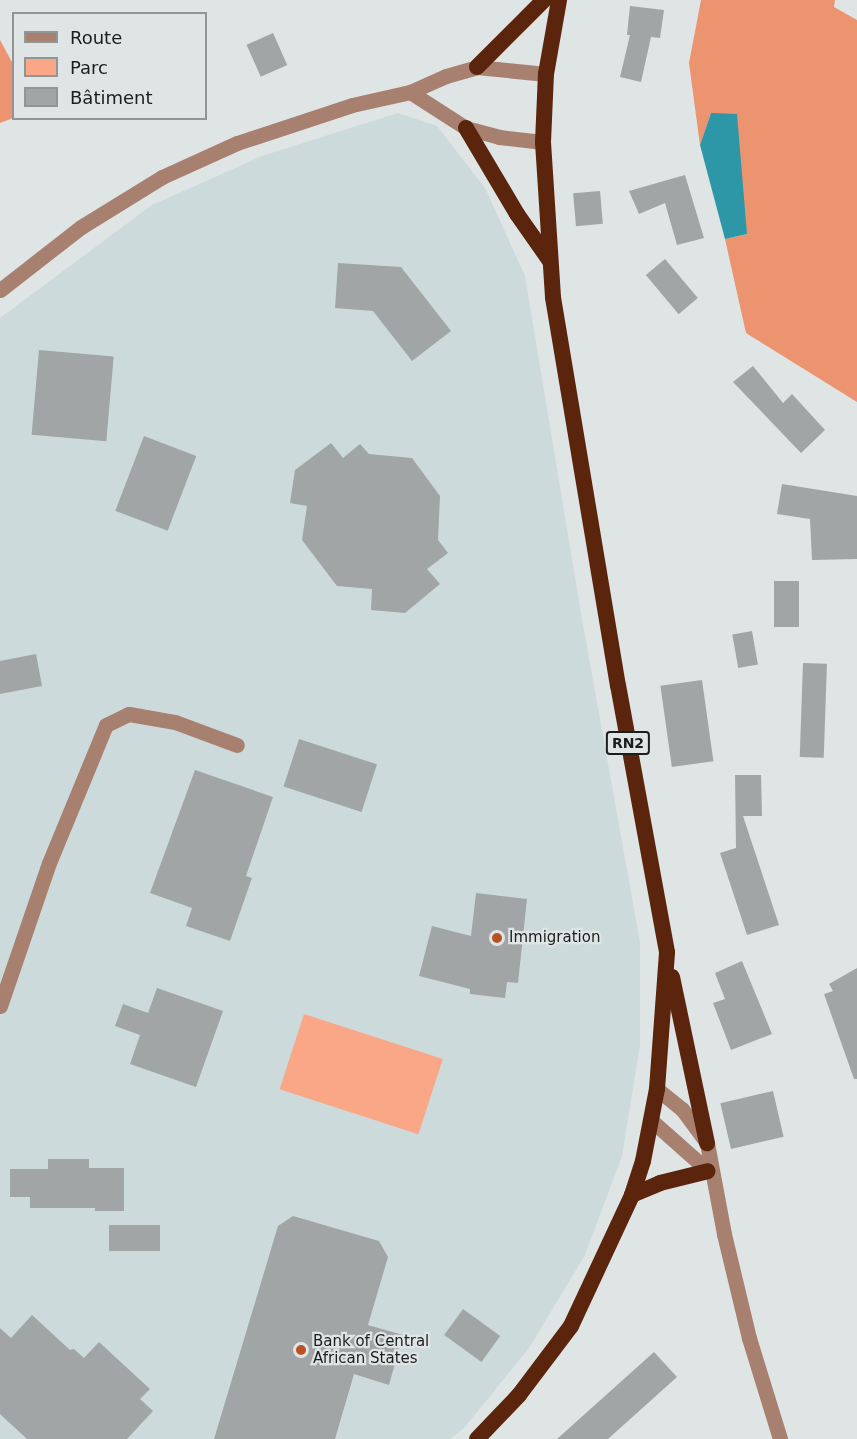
<!DOCTYPE html>
<meta charset="utf-8">
<style>
body{margin:0}
#map{position:relative;width:857px;height:1439px;overflow:hidden;background:#dfe4e5;font-family:"DejaVu Sans",sans-serif}
div>[style]{position:absolute}
.built>*{inset:0;background:#ccdadc}
.green>*{inset:0;background:#f9a786;transform-origin:0 0}
.forest>*{inset:0;background:#ec936f}
.water>*{inset:0;background:#2d97a7}
.building>*{inset:0;background:#a1a5a6;transform-origin:0 0}
.minor>*{height:15px;margin:-7.5px;padding:0 7.5px;transform-origin:7.5px;border-radius:7.5px;background:#a78070}
.trunk>*{height:16px;margin:-8px;padding:0 8px;transform-origin:8px;border-radius:8px;background:#5a250c}
.dots>*{width:16px;height:16px;translate:-50% -50%;box-sizing:border-box;border:3px solid #dfe4e5;border-radius:50%}
span{translate:-50% -50%;white-space:nowrap;text-align:center;line-height:1.15;-webkit-text-stroke:4.5px #dfe4e5;paint-order:stroke}
.shield-label span{padding:2px 4px;background:#dfe4e5;border:2px solid;border-radius:4px;-webkit-text-stroke-width:0}
.shield-label{font-size:14px;color:#1c1e1e;font-weight:700}
.poi-label{font-size:15px;color:#1c1e1e}
.left{translate:0 -50%;text-align:left}
.legend{position:absolute;left:12px;top:12px;width:195px;height:108px;box-sizing:border-box;background:#dfe4e5;border:2px solid #919595;margin:0;padding:8px 10px;list-style:none;font-size:18px;color:#1c1e1e}
.legend li{display:flex;align-items:center;gap:12px;height:30px}
.legend b{width:30px;border:2px solid #919595}
</style>
<div id="map">
<div class="built">
<i style="clip-path:polygon(398px 113px,437px 126px,485px 188px,525px 276px,582px 619px,640px 942px,640px 1045px,622px 1156px,585px 1255px,529px 1348px,464px 1428px,450px 1439px,0 1439px,0 318px,152px 205px,262px 156px)"></i>
</div>
<div class="green">
<i style="left:304px;top:1014px;width:146px;height:79px;rotate:18deg"></i>
</div>
<div class="forest">
<i style="clip-path:polygon(701px 0,835px 0,834px 7px,857px 20px,857px 402px,746px 333px,725px 239px,747px 234px,711px 113px,700px 145px,689px 63px)"></i>
<i style="clip-path:polygon(0 40px,14px 66px,13px 118px,0 123px)"></i>
</div>
<div class="water">
<i style="clip-path:polygon(711px 113px,737px 114px,747px 234px,725px 239px,700px 145px)"></i>
</div>
<div class="building">
<i style="clip-path:polygon(630px 6px,664px 10px,660px 38px,651px 37px,641px 82px,620px 77px,630px 35px,627px 35px)"></i>
<i style="left:273px;top:33px;width:35px;height:29px;rotate:66deg"></i>
<i style="clip-path:polygon(685px 175px,704px 238px,677px 245px,665px 203px,639px 214px,629px 191px)"></i>
<i style="left:600px;top:191px;width:33px;height:27px;rotate:85deg"></i>
<i style="left:665px;top:259px;width:51px;height:25px;rotate:50deg"></i>
<i style="clip-path:polygon(338px 263px,401px 267px,451px 331px,412px 361px,373px 311px,335px 308px)"></i>
<i style="left:39px;top:350px;width:75px;height:85px;rotate:5deg"></i>
<i style="clip-path:polygon(753px 366px,783px 403px,792px 394px,825px 430px,801px 453px,733px 382px)"></i>
<i style="left:144px;top:436px;width:56px;height:80px;rotate:21deg"></i>
<i style="clip-path:polygon(331px 443px,343px 458px,360px 444px,369px 454px,412px 458px,440px 496px,438px 540px,448px 553px,427px 569px,440px 584px,405px 613px,371px 610px,372px 589px,337px 586px,302px 540px,307px 506px,290px 503px,295px 470px)"></i>
<i style="clip-path:polygon(782px 484px,857px 496px,857px 559px,812px 560px,810px 519px,777px 514px)"></i>
<i style="left:774px;top:581px;width:25px;height:46px"></i>
<i style="left:752px;top:631px;width:34px;height:20px;rotate:80deg"></i>
<i style="clip-path:polygon(36px 654px,42px 686px,0 694px,0 661px)"></i>
<i style="left:803px;top:663px;width:24px;height:94px;rotate:2deg"></i>
<i style="left:702px;top:680px;width:82px;height:42px;rotate:82deg"></i>
<i style="left:299px;top:739px;width:82px;height:50px;rotate:18deg"></i>
<i style="clip-path:polygon(195px 770px,273px 797px,246px 876px,252px 878px,230px 941px,186px 926px,192px 908px,150px 893px)"></i>
<i style="clip-path:polygon(735px 775px,761px 775px,762px 816px,743px 816px,779px 925px,747px 935px,720px 853px,736px 848px)"></i>
<i style="clip-path:polygon(476px 893px,527px 899px,518px 983px,507px 982px,505px 998px,470px 994px,470px 989px,419px 976px,432px 926px,471px 936px)"></i>
<i style="clip-path:polygon(742px 961px,772px 1034px,731px 1050px,713px 1003px,725px 999px,715px 973px)"></i>
<i style="clip-path:polygon(857px 968px,857px 1079px,854px 1079px,824px 994px,833px 991px,829px 984px)"></i>
<i style="clip-path:polygon(157px 988px,223px 1011px,196px 1087px,130px 1064px,140px 1035px,115px 1026px,123px 1004px,148px 1013px)"></i>
<i style="left:773px;top:1091px;width:47px;height:54px;rotate:77deg"></i>
<i style="clip-path:polygon(48px 1159px,89px 1159px,89px 1168px,124px 1168px,124px 1211px,95px 1211px,95px 1208px,30px 1208px,30px 1197px,10px 1197px,10px 1169px,48px 1169px)"></i>
<i style="clip-path:polygon(293px 1216px,379px 1241px,388px 1257px,368px 1325px,403px 1335px,389px 1385px,354px 1374px,335px 1439px,214px 1439px,278px 1226px)"></i>
<i style="left:160px;top:1225px;width:26px;height:51px;rotate:90deg"></i>
<i style="left:463px;top:1309px;width:46px;height:32px;rotate:36deg"></i>
<i style="clip-path:polygon(32px 1315px,70px 1350px,74px 1349px,84px 1358px,99px 1342px,150px 1389px,140px 1399px,153px 1411px,127px 1439px,27px 1439px,0 1414px,0 1328px,11px 1338px)"></i>
<i style="clip-path:polygon(654px 1352px,677px 1377px,608px 1439px,557px 1439px)"></i>
</div>
<div class="minor">
<i style="left:410px;top:92px;width:67px;rotate:32.7deg"></i>
<i style="left:466px;top:128px;width:34px;rotate:15deg"></i>
<i style="left:499px;top:137px;width:44px;rotate:6.5deg"></i>
<i style="left:0;top:290px;width:103px;rotate:-37.9deg"></i>
<i style="left:81px;top:227px;width:95px;rotate:-31.7deg"></i>
<i style="left:162px;top:177px;width:82px;rotate:-24.4deg"></i>
<i style="left:237px;top:143px;width:121px;rotate:-18.3deg"></i>
<i style="left:352px;top:105px;width:59px;rotate:-12.6deg"></i>
<i style="left:410px;top:92px;width:39px;rotate:-24deg"></i>
<i style="left:446px;top:76px;width:32px;rotate:-16deg"></i>
<i style="left:477px;top:67px;width:69px;rotate:5.8deg"></i>
<i style="left:0;top:1006px;width:151px;rotate:-71.1deg"></i>
<i style="left:49px;top:863px;width:149px;rotate:-67.6deg"></i>
<i style="left:106px;top:725px;width:25px;rotate:-26deg"></i>
<i style="left:129px;top:714px;width:47px;rotate:9.9deg"></i>
<i style="left:175px;top:722px;width:66px;rotate:20.4deg"></i>
<i style="left:657px;top:1089px;width:32px;rotate:39deg"></i>
<i style="left:682px;top:1109px;width:42px;rotate:53.7deg"></i>
<i style="left:707px;top:1143px;width:93px;rotate:79.4deg"></i>
<i style="left:724px;top:1234px;width:107px;rotate:76.5deg"></i>
<i style="left:749px;top:1338px;width:106px;rotate:72.9deg"></i>
<i style="left:652px;top:1121px;width:80px;rotate:41.5deg"></i>
</div>
<div class="trunk">
<i style="left:477px;top:67px;width:95px;rotate:-45deg"></i>
<i style="left:466px;top:128px;width:100px;rotate:59.3deg"></i>
<i style="left:517px;top:214px;width:57px;rotate:54.9deg"></i>
<i style="left:672px;top:977px;width:170px;rotate:78.1deg"></i>
<i style="left:632px;top:1195px;width:30px;rotate:-23deg"></i>
<i style="left:660px;top:1183px;width:49px;rotate:-14deg"></i>
<i style="left:477px;top:1439px;width:61px;rotate:-46.3deg"></i>
<i style="left:519px;top:1395px;width:86px;rotate:-53deg"></i>
<i style="left:571px;top:1326px;width:145px;rotate:-65deg"></i>
<i style="left:632px;top:1195px;width:36px;rotate:-72deg"></i>
<i style="left:643px;top:1161px;width:73px;rotate:-79deg"></i>
<i style="left:657px;top:1089px;width:137px;rotate:-85.8deg"></i>
<i style="left:667px;top:952px;width:270px;rotate:-100.4deg"></i>
<i style="left:618px;top:686px;width:394px;rotate:-99.5deg"></i>
<i style="left:553px;top:297px;width:155px;rotate:-93.7deg"></i>
<i style="left:543px;top:142px;width:68px;rotate:-87.5deg"></i>
<i style="left:546px;top:74px;width:75px;rotate:-80deg"></i>
</div>
<div class="dots">
<i style="left:497px;top:938px;background:#b75223"></i>
<i style="left:301px;top:1350px;background:#b75223"></i>
</div>
<div class="shield-label">
<span style="left:628px;top:743px">RN2</span>
</div>
<div class="poi-label">
<span class="left" style="left:509px;top:938px">Immigration</span>
<span class="left" style="left:313px;top:1350px">Bank of Central<br>African States</span>
</div>
<ul class="legend">
<li><b style="height:8px;background:#a78070"></b>Route</li>
<li><b style="height:16px;background:#f9a786"></b>Parc</li>
<li><b style="height:16px;background:#a1a5a6"></b>Bâtiment</li>
</ul>
</div>
